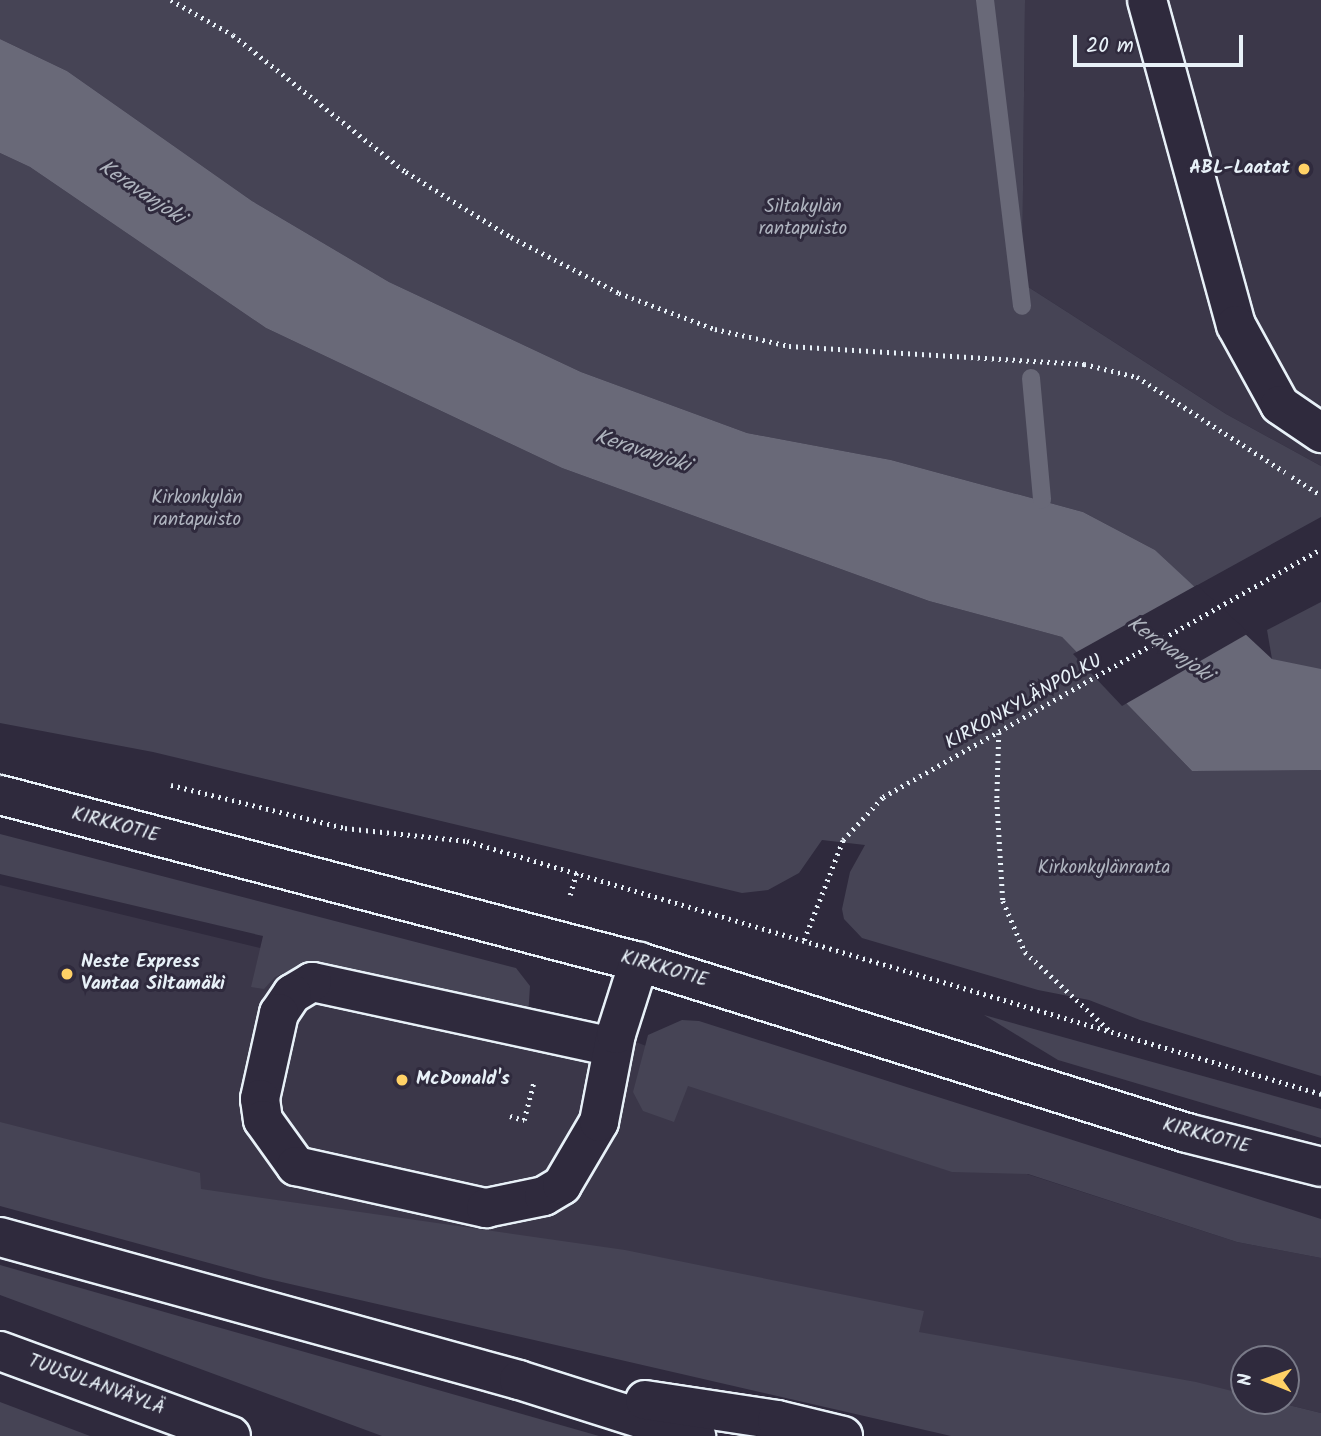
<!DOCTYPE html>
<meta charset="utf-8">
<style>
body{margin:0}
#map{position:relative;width:1321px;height:1436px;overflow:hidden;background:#2f2a3d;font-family:Kalam,sans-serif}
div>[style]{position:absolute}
.built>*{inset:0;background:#3b3749}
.green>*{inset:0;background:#464455}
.water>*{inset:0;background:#696978}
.pier>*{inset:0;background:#2f2a3d}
.stream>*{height:18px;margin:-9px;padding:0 9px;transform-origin:9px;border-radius:9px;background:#696978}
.path>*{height:4.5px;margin-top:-2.25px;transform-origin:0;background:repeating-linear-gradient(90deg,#e8f1f8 0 2px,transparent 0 7px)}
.roads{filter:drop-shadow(2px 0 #e8f1f8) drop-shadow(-2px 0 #e8f1f8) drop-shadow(0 2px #e8f1f8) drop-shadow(0 -2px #e8f1f8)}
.minor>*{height:38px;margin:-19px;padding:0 19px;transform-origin:19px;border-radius:19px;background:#2f2a3d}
.highway>*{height:38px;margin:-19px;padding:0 19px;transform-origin:19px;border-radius:19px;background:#2f2a3d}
.dots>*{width:19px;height:19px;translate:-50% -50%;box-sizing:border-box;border:4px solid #2f2a3d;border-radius:50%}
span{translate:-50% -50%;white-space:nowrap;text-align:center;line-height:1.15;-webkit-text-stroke:6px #2f2a3d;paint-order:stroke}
.poi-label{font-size:19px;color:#e8f1f8;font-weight:700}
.right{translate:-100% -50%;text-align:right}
.left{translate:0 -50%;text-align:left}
.park-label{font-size:19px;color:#afb4bf}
.street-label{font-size:19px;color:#e8f1f8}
.water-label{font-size:21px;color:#afb4be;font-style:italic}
.north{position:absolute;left:1230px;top:1345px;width:70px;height:70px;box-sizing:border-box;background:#2f2a3d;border:2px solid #797a88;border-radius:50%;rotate:271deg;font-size:19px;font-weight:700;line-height:28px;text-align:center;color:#e8f1f8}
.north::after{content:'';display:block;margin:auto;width:24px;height:32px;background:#ffd166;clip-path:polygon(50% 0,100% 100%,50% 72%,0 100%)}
.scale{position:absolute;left:1073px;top:35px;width:170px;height:32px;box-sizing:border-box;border:4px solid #e8f1f8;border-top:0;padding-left:9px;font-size:21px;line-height:24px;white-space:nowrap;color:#e8f1f8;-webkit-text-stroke:5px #2f2a3d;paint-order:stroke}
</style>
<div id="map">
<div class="built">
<i style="clip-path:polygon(1025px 0,1321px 0,1321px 466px,1226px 414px,1022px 283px)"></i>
<i style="clip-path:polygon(0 885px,616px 1034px,709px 1071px,1237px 1242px,1321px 1258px,1321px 1413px,1272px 1401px,1286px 1401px,1286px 1359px,1244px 1359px,1244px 1394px,196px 1202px,0 1157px)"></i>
</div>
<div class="green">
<i style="clip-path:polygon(0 0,1025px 0,1022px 283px,1226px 414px,1321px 466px,1321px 517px,1194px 587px,1155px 550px,1083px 512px,891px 460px,747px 433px,581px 372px,389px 282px,252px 201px,67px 71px,0 39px)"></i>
<i style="clip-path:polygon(0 153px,30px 167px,266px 328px,562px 468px,929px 601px,1062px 637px,1192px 771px,1321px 770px,1321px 1076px,1140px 1020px,1089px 1000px,1038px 990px,862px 938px,844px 919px,842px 909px,850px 872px,865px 845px,822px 840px,799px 873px,768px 890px,742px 893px,153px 752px,0 723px)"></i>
<i style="clip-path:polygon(1321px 602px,1321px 676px,1272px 659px,1267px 630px)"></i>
<i style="clip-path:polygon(0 834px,516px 968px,530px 986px,528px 1017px,303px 965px,275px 977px,264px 989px,251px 987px,263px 936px,0 874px)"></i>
<i style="clip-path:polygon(984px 1015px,1321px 1109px,1321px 1138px,1058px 1060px)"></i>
<i style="clip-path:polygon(682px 1020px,699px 1021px,1321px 1219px,1321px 1258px,1237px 1242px,1028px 1174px,952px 1172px,688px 1086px,674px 1122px,643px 1111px,633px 1092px,648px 1035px)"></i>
<i style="clip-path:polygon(0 1122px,200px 1173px,201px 1189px,625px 1250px,924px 1311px,919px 1332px,1196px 1382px,1244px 1394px,1244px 1401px,1272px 1401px,1321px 1413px,1321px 1436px,951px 1436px,264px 1278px,0 1206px)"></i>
<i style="clip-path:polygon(0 1265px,182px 1317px,599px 1436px,382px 1436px,0 1295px)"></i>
<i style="clip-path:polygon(0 1402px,90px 1436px,0 1436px)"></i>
</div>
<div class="water">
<i style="clip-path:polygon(0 39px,67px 71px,252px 201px,389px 282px,581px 372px,747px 433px,891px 460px,1083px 512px,1155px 550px,1272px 659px,1321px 669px,1321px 770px,1192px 771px,1062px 637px,929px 601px,562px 468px,266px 328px,30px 167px,0 153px)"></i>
</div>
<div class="pier">
<i style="clip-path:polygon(1197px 585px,1249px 633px,1122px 706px,1073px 654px)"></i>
</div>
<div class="stream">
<i style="left:985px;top:0;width:308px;rotate:83.1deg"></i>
<i style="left:1031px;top:378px;width:122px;rotate:84.8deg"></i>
</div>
<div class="path">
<i style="left:171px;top:0;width:71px;rotate:29.4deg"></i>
<i style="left:233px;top:35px;width:221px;rotate:38.4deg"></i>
<i style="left:406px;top:172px;width:123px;rotate:31.8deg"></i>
<i style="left:511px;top:237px;width:122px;rotate:27.4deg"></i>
<i style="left:619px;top:293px;width:103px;rotate:20.6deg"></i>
<i style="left:715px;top:329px;width:76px;rotate:12.9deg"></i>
<i style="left:789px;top:346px;width:296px;rotate:3.5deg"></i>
<i style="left:1084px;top:364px;width:55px;rotate:13.8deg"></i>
<i style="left:1137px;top:377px;width:176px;rotate:32.7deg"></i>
<i style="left:1292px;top:477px;width:34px;rotate:32deg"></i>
<i style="left:999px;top:733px;width:67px;rotate:91.7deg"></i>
<i style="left:997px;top:800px;width:101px;rotate:86.6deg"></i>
<i style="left:1003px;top:901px;width:56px;rotate:66.7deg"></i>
<i style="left:1025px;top:952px;width:117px;rotate:42.9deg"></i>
<i style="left:171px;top:785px;width:179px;rotate:13.9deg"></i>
<i style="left:345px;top:828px;width:123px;rotate:6.1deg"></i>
<i style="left:467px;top:841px;width:891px;rotate:16.5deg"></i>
<i style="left:570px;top:895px;width:25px;rotate:-74deg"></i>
<i style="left:804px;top:940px;width:107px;rotate:-68.7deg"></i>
<i style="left:843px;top:840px;width:59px;rotate:-47.1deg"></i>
<i style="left:883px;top:797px;width:503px;rotate:-29.52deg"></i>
<i style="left:510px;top:1116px;width:15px;rotate:16deg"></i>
<i style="left:524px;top:1120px;width:40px;rotate:-75.6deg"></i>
</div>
<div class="roads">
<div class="minor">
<i style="left:1147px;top:0;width:337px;rotate:74.7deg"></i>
<i style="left:1236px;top:325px;width:91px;rotate:61.2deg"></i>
<i style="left:1280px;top:405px;width:50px;rotate:34.3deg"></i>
<i style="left:0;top:795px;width:660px;rotate:14.65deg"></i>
<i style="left:639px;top:962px;width:574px;rotate:17.33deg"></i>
<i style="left:1187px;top:1133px;width:138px;rotate:14.2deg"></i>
<i style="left:613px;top:1047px;width:308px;rotate:-167.8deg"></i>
<i style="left:312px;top:982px;width:23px;rotate:149deg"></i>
<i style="left:292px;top:994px;width:23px;rotate:124deg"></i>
<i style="left:279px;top:1013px;width:88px;rotate:102.5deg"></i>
<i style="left:260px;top:1099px;width:21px;rotate:82deg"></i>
<i style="left:263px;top:1120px;width:57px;rotate:54.3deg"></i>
<i style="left:296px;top:1166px;width:195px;rotate:12.5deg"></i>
<i style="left:486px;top:1208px;width:59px;rotate:-11.7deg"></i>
<i style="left:544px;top:1196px;width:21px;rotate:-31deg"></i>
<i style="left:562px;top:1185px;width:73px;rotate:-59.6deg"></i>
<i style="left:599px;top:1122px;width:90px;rotate:-79.1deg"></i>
<i style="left:616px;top:1034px;width:76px;rotate:-72.3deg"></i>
</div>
<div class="highway">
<i style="left:0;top:1237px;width:538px;rotate:15.4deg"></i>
<i style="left:519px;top:1380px;width:186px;rotate:17.6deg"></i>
<i style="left:0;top:1351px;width:246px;rotate:20.2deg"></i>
<i style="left:645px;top:1400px;width:134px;rotate:8.6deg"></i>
<i style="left:777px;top:1420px;width:68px;rotate:13.6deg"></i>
</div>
</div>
<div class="dots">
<i style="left:1304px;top:169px;background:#ffd166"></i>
<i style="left:67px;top:974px;background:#ffd166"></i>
<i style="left:402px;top:1080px;background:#ffd166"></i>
</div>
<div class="poi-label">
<span class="right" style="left:1290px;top:169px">ABL-Laatat</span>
<span class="left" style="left:81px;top:974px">Neste Express<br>Vantaa Siltamäki</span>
<span class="left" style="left:416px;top:1080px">McDonald's</span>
</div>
<div class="park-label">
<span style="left:803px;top:219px">Siltakylän<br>rantapuisto</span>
<span style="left:197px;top:510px">Kirkonkylän<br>rantapuisto</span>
<span style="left:1104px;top:869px">Kirkonkylänranta</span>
</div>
<div class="street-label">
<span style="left:1024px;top:703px;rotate:-29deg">KIRKONKYLÄNPOLKU</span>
<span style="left:115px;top:826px;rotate:15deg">KIRKKOTIE</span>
<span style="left:664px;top:970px;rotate:16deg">KIRKKOTIE</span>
<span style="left:1206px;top:1137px;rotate:15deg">KIRKKOTIE</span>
<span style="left:96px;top:1386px;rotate:20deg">TUUSULANVÄYLÄ</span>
</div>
<div class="water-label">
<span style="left:141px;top:193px;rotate:34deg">Keravanjoki</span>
<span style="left:642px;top:452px;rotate:18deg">Keravanjoki</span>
<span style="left:1169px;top:650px;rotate:35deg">Keravanjoki</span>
</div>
<div class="north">N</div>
<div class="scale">20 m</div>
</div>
